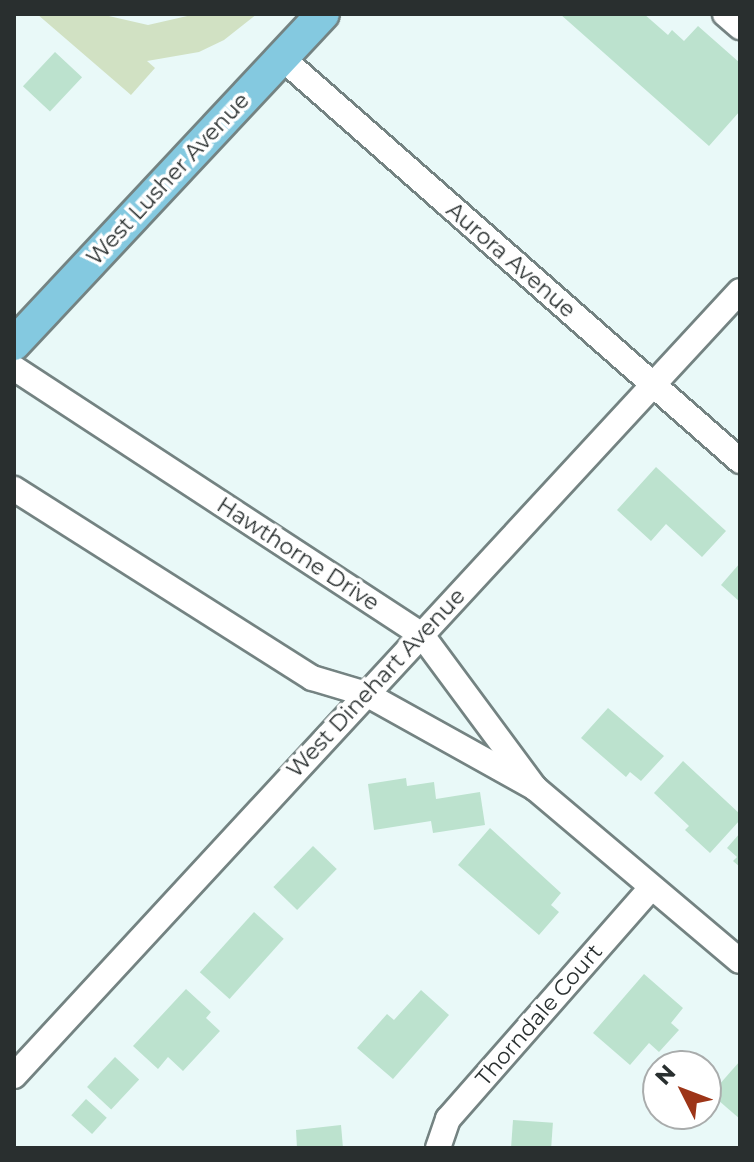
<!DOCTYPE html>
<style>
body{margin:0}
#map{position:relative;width:754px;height:1162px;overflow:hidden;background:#e9f9f8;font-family:Montserrat,sans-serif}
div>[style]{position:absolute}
.green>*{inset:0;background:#d1e1c3}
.building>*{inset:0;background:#bce2ce;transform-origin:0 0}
.roads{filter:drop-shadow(2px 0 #748382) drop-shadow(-2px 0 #748382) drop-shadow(0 2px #748382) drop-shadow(0 -2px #748382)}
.minor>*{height:24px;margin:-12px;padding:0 12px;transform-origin:12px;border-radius:12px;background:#fff}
.major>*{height:32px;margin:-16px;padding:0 16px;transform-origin:16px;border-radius:16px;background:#84c9e0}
span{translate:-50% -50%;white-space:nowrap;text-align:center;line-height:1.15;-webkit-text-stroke:7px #fff;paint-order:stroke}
.street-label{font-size:22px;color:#292f2f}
.frame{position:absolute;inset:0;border:16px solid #292f2f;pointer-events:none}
.north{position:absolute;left:642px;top:1050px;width:80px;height:80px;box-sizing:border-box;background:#fff;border:2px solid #a9acac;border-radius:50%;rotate:312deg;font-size:22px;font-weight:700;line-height:32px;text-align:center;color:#292f2f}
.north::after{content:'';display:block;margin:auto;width:28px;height:36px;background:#9d3518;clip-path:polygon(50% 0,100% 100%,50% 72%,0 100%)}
</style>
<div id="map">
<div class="green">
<i style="clip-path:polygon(37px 14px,100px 14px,148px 25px,196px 14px,257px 14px,224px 40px,199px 52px,147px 61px,155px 68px,131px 95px)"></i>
</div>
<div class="building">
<i style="clip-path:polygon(560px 14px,644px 14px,668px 35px,672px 30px,684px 41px,698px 26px,740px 63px,740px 111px,709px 146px)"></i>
<i style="left:55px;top:52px;width:37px;height:47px;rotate:43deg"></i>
<i style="clip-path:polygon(656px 467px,726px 531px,702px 557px,666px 524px,651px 541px,617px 510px)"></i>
<i style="clip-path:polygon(740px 563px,740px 602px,721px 585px)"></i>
<i style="clip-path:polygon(608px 708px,664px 756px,641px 781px,630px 772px,626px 777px,581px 738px)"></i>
<i style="clip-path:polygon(683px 761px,740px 814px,740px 820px,710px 853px,685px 830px,689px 826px,654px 793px)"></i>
<i style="clip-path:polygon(406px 778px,407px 786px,434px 782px,436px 799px,480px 792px,485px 825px,433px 833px,431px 821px,374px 830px,368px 784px)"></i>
<i style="clip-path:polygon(490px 828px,561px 893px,551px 905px,559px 912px,539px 935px,458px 865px)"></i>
<i style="clip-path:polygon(740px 833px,740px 867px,733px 861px,737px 857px,727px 848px)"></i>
<i style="left:313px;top:846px;width:33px;height:57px;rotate:44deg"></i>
<i style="left:254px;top:912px;width:40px;height:81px;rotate:42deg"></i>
<i style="clip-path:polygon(644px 974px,683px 1008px,671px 1023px,679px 1030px,659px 1052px,649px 1043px,630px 1065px,593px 1033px)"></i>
<i style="clip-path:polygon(186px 989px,211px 1012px,206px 1018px,220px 1031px,183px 1071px,168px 1057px,158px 1069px,133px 1046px)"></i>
<i style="clip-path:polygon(421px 990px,449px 1015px,393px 1079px,357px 1048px,387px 1014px,394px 1020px)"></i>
<i style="left:115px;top:1057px;width:33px;height:41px;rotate:43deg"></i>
<i style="clip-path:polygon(740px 1061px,740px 1119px,711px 1094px)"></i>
<i style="left:86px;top:1099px;width:28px;height:22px;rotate:42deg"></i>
<i style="left:513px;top:1120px;width:40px;height:28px;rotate:4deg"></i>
<i style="clip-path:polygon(341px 1125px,343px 1148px,297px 1148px,296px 1130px)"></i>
</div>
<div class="roads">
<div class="minor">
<i style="left:725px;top:14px;width:20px;rotate:41deg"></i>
<i style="left:282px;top:58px;width:610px;rotate:41.34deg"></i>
<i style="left:14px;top:368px;width:486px;rotate:33.2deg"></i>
<i style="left:421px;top:634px;width:192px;rotate:53.5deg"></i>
<i style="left:535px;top:788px;width:193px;rotate:-150.9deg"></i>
<i style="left:366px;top:694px;width:56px;rotate:-163.5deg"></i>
<i style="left:312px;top:678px;width:353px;rotate:-147.6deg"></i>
<i style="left:535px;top:788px;width:268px;rotate:40.2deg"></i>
<i style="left:14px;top:1076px;width:1069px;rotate:-47.24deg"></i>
<i style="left:438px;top:1148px;width:31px;rotate:-71deg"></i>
<i style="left:448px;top:1119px;width:308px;rotate:-48.7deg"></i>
</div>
<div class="major">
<i style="left:14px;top:344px;width:452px;rotate:-46.9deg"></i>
</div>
</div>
<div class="street-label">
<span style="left:168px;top:179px;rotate:-47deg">West Lusher Avenue</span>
<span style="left:511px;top:260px;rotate:41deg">Aurora Avenue</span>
<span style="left:298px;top:554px;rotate:33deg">Hawthorne Drive</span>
<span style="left:376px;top:683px;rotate:-47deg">West Dinehart Avenue</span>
<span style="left:539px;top:1015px;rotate:-49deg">Thorndale Court</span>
</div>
<div class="frame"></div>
<div class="north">N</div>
</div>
